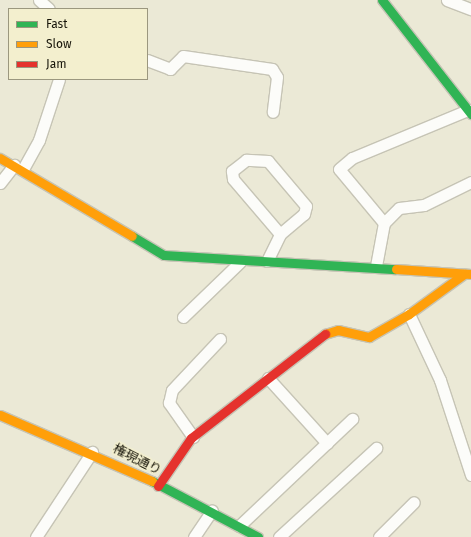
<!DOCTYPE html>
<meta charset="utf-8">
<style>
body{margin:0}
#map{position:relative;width:471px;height:537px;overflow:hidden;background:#ebe9d6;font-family:"Fira Sans","Noto Sans JP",sans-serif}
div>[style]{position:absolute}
.roads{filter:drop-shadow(1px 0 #c6c4b5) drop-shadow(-1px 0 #c6c4b5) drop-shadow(0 1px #c6c4b5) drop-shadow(0 -1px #c6c4b5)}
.street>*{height:11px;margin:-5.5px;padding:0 5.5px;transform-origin:5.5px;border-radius:5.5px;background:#fcfcf9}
.fast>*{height:9px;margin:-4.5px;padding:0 4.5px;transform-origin:4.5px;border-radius:4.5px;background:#30b455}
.slow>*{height:9px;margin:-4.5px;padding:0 4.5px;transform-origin:4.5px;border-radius:4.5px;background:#ff9f0a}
.jam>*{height:9px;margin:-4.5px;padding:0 4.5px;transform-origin:4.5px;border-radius:4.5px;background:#e5322d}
span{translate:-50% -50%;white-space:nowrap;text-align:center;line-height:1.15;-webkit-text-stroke:3px #f3efce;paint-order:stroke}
.street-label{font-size:13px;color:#161409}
.legend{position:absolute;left:8px;top:8px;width:140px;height:72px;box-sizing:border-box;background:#f3efce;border:1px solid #9b977f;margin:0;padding:5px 7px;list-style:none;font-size:12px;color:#161409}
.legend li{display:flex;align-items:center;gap:8px;height:20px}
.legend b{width:20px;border:1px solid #9b977f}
</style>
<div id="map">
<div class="roads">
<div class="street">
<i style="left:39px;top:0;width:13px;rotate:42deg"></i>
<i style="left:447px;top:0;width:26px;rotate:21deg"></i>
<i style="left:147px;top:60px;width:25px;rotate:21deg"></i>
<i style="left:170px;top:69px;width:18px;rotate:-45deg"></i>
<i style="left:183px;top:56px;width:90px;rotate:8.3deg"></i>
<i style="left:272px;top:69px;width:9px;rotate:58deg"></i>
<i style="left:277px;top:77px;width:35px;rotate:97deg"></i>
<i style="left:23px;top:169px;width:33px;rotate:-61deg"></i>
<i style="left:39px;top:140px;width:64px;rotate:-71.8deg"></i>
<i style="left:0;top:183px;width:23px;rotate:-52deg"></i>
<i style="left:384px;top:223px;width:21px;rotate:-45deg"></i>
<i style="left:399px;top:208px;width:25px;rotate:-7deg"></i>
<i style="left:424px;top:205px;width:52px;rotate:-26.1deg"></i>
<i style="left:267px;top:261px;width:30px;rotate:-64deg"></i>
<i style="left:280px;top:234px;width:31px;rotate:-40deg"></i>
<i style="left:304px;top:214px;width:8px;rotate:-76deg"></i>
<i style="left:306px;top:206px;width:59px;rotate:-130.2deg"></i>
<i style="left:268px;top:161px;width:22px;rotate:-177deg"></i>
<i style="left:246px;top:160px;width:18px;rotate:142deg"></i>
<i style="left:232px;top:171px;width:8px;rotate:83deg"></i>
<i style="left:233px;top:179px;width:72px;rotate:49.5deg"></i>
<i style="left:376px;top:266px;width:44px;rotate:-79.5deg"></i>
<i style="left:384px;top:223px;width:70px;rotate:-129.8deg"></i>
<i style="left:339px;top:169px;width:17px;rotate:-40deg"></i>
<i style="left:352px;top:158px;width:126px;rotate:-22.5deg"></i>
<i style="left:409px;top:314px;width:73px;rotate:64.8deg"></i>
<i style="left:440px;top:380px;width:100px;rotate:71.9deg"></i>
<i style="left:183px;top:317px;width:79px;rotate:-44deg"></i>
<i style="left:268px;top:378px;width:88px;rotate:47.8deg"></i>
<i style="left:193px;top:437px;width:42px;rotate:-125.2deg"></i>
<i style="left:169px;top:403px;width:13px;rotate:-77deg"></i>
<i style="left:172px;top:390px;width:70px;rotate:-46.7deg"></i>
<i style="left:239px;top:526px;width:156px;rotate:-43.4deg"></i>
<i style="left:36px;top:537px;width:102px;rotate:-56.6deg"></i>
<i style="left:194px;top:537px;width:32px;rotate:-56deg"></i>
<i style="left:279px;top:537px;width:132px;rotate:-42.5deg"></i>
<i style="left:379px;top:537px;width:49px;rotate:-45deg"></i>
</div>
<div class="fast">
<i style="left:382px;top:0;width:145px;rotate:52deg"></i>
<i style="left:132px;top:236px;width:37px;rotate:31deg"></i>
<i style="left:164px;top:255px;width:232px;rotate:3.5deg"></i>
<i style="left:152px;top:481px;width:120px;rotate:27.8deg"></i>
</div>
<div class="slow">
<i style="left:0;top:158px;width:153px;rotate:30.6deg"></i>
<i style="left:396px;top:269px;width:75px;rotate:3.8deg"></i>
<i style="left:325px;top:334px;width:14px;rotate:-17deg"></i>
<i style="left:338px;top:330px;width:32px;rotate:13deg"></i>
<i style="left:369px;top:337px;width:46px;rotate:-29.9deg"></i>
<i style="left:409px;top:314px;width:68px;rotate:-36deg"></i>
<i style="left:0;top:415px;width:166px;rotate:23.5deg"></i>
</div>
<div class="jam">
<i style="left:158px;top:486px;width:58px;rotate:-55.5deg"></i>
<i style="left:191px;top:438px;width:170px;rotate:-37.8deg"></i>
</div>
</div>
<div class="street-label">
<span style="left:137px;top:460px;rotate:27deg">権現通り</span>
</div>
<ul class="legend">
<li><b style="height:5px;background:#30b455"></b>Fast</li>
<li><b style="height:5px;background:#ff9f0a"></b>Slow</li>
<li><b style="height:5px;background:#e5322d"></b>Jam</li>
</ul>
</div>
